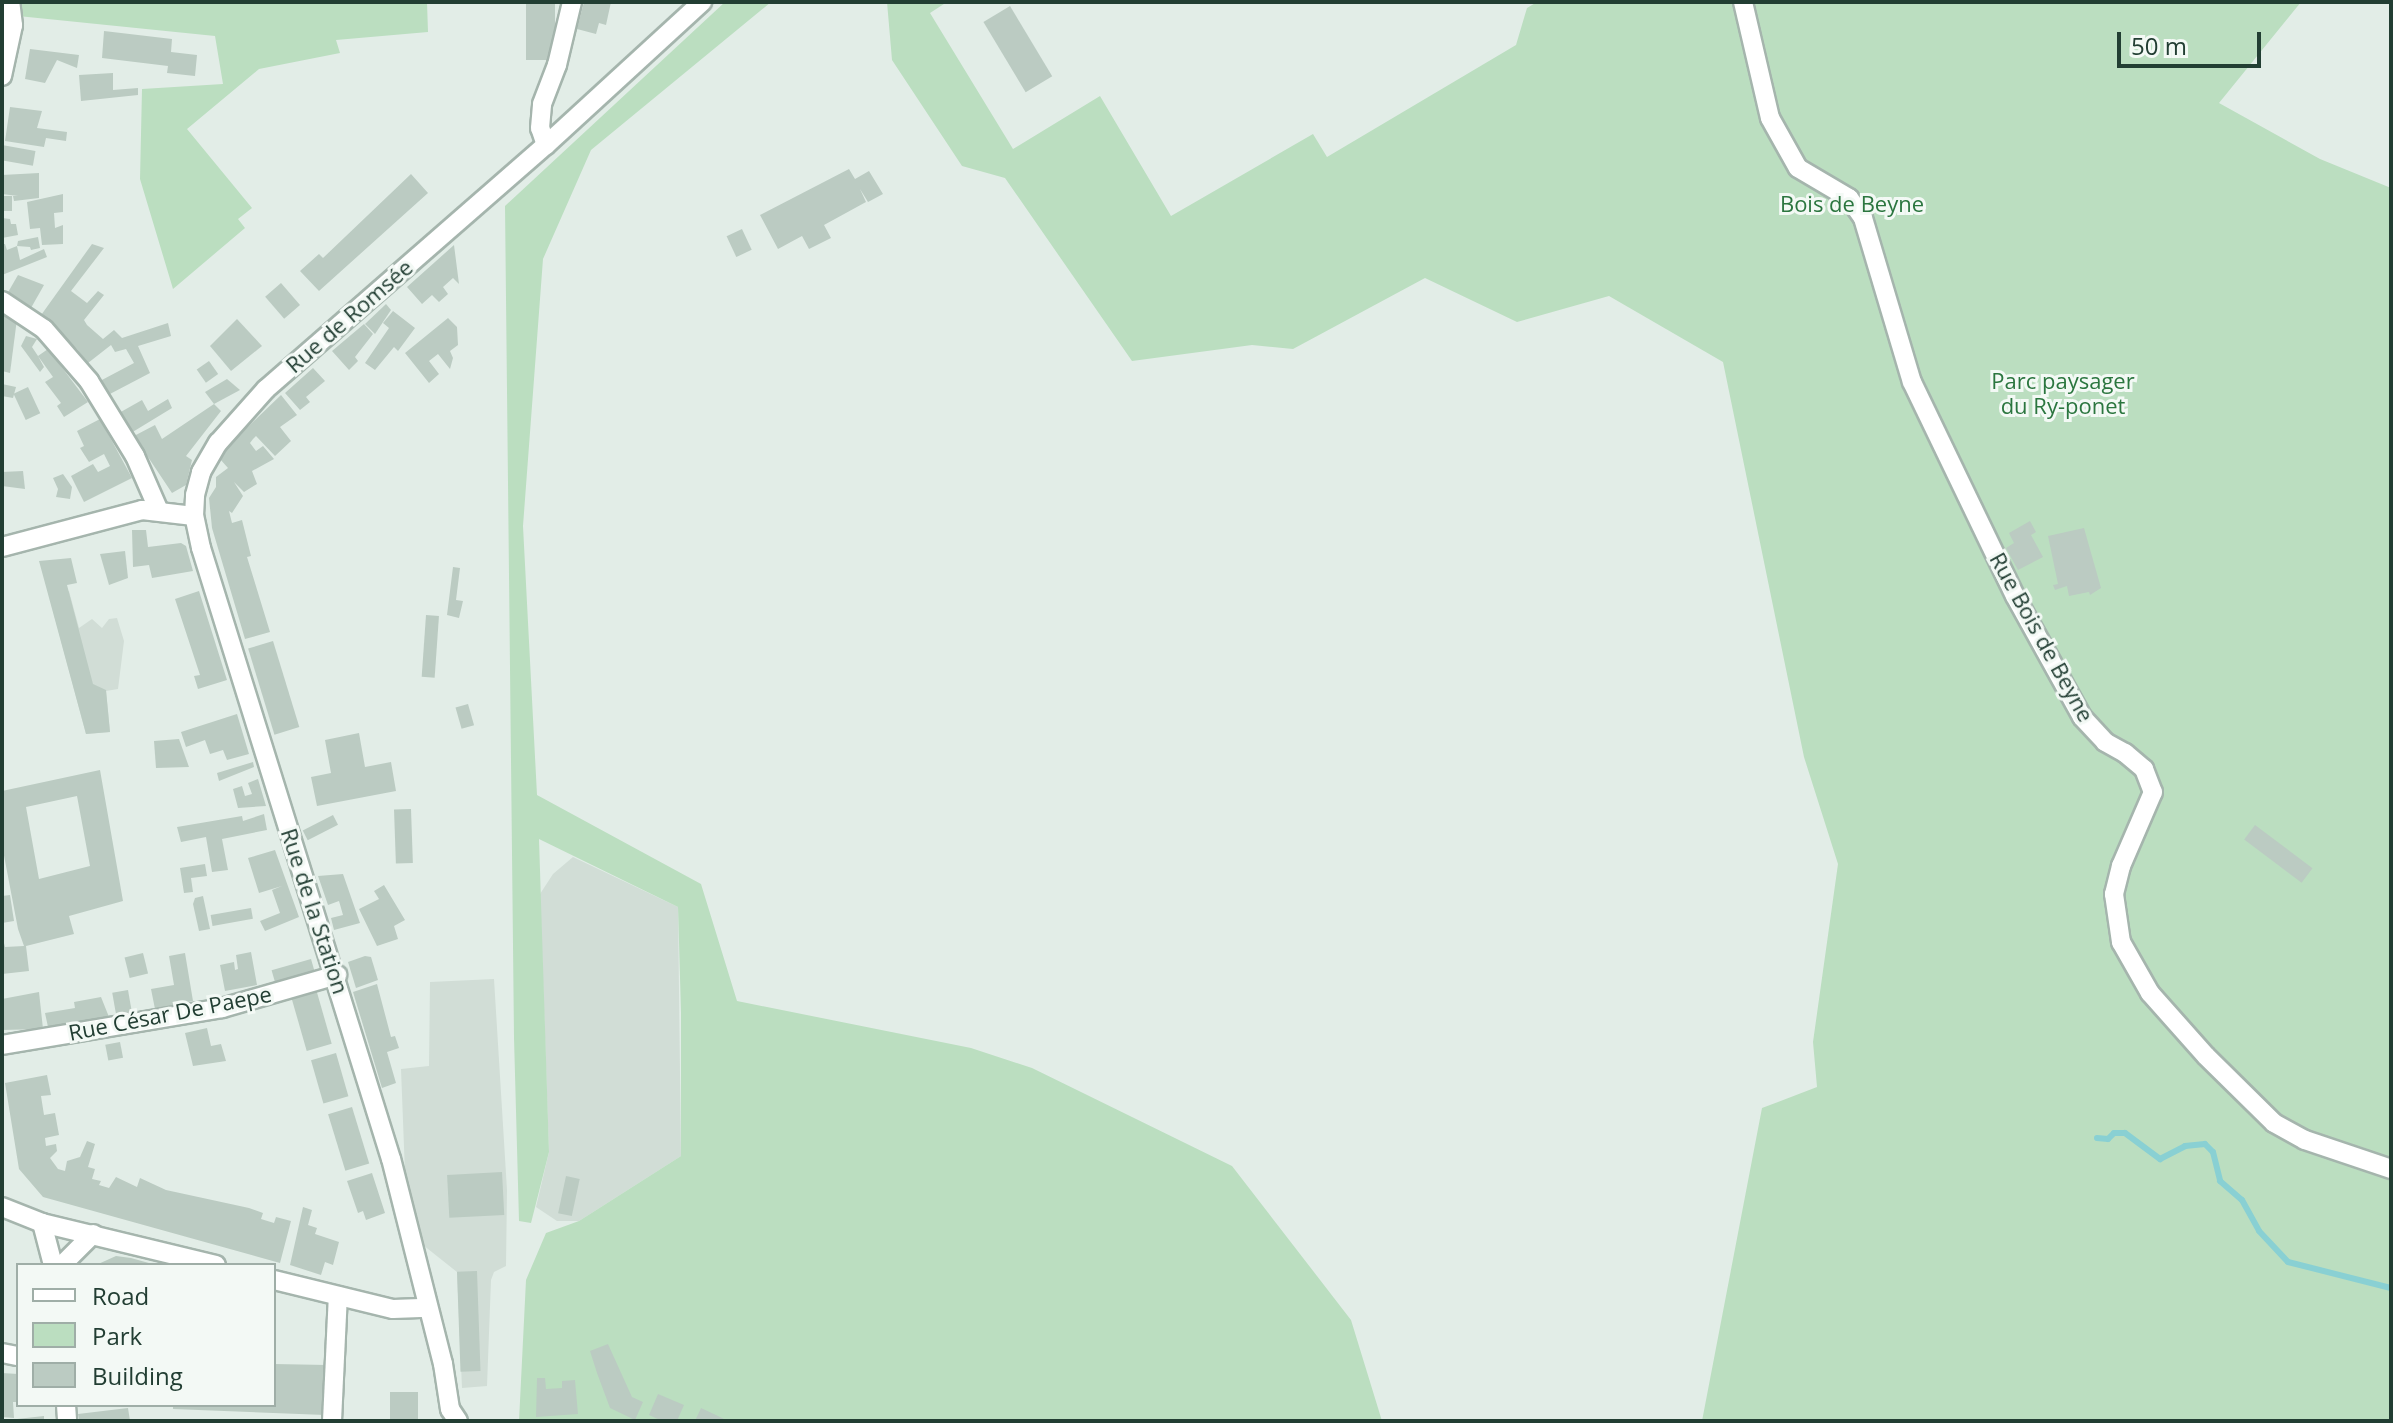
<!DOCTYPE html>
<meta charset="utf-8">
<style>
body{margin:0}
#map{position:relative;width:2393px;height:1423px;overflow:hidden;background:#e2ede7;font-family:"Open Sans",sans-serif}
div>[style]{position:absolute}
.built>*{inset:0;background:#d1ddd6}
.green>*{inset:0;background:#bbdec0}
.stream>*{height:6px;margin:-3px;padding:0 3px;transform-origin:3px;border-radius:3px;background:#89d0d3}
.building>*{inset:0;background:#bbcbc2;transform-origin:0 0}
.roads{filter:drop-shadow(2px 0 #a5b5ad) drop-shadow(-2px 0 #a5b5ad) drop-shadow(0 2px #a5b5ad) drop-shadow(0 -2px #a5b5ad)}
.minor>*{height:18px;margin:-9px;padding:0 9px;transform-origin:9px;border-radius:9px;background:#fff}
span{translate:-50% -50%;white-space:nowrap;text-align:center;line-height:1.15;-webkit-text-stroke:6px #f3f9f5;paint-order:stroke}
.park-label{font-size:22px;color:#2b763f}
.street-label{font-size:22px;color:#223e33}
.frame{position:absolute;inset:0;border:4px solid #223e33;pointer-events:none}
.legend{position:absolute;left:16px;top:1263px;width:260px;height:144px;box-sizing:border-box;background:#f3f9f5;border:2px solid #9faea7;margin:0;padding:10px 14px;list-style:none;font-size:24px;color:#223e33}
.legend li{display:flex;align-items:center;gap:16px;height:40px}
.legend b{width:40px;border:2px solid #9faea7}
.scale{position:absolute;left:2117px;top:32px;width:144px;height:36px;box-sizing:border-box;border:4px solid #223e33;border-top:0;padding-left:10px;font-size:24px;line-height:28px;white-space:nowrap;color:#223e33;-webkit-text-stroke:6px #f3f9f5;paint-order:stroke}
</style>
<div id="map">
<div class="built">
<i style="clip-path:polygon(69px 591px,79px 628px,92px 619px,102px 628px,109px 619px,117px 618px,124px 641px,118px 689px,106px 691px,110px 732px,86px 734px,49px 596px)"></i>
<i style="clip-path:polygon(573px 857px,678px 907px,681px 1156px,579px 1221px,557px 1221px,536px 1207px,549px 1152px,540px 894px,553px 874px)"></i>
<i style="clip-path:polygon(494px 979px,507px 1190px,506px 1266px,494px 1272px,491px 1280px,487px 1386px,462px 1388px,457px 1272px,423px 1245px,405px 1173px,401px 1069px,429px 1066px,430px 982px)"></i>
</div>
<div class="green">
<i style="clip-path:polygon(16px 2px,427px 2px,428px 32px,336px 40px,340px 53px,259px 69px,187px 129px,252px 208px,238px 219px,245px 228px,173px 289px,140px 179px,142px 89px,223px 84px,215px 36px,18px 16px)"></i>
<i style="clip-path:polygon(725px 2px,771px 2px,591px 150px,543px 259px,523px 526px,537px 795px,701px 884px,737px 1001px,971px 1048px,1032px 1068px,1232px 1166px,1351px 1320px,1382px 1421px,519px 1421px,526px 1280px,546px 1233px,579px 1221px,681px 1156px,681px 1013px,678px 907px,539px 839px,549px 1152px,531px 1223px,519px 1221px,514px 1038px,505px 206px)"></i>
<i style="clip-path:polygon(887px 2px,947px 2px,930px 13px,1013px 149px,1100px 96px,1171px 216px,1313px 134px,1327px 157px,1516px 45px,1527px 8px,1537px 2px,2301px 2px,2219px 103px,2320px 159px,2391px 188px,2391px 1421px,1702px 1421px,1762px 1108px,1817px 1087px,1813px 1042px,1838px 864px,1804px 757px,1723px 362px,1609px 296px,1517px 322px,1425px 278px,1293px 349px,1252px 345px,1132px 361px,1005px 178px,962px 166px,892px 60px)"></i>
</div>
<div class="stream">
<i style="left:2097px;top:1138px;width:11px;rotate:5deg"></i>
<i style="left:2108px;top:1139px;width:8px;rotate:-45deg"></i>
<i style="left:2114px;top:1133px;width:11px"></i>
<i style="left:2125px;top:1133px;width:44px;rotate:36.6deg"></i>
<i style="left:2160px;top:1159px;width:28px;rotate:-27deg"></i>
<i style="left:2185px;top:1146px;width:20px;rotate:-6deg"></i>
<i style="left:2205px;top:1144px;width:11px;rotate:45deg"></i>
<i style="left:2213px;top:1152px;width:30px;rotate:76deg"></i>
<i style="left:2220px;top:1181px;width:29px;rotate:41deg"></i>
<i style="left:2242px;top:1200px;width:35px;rotate:61deg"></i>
<i style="left:2259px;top:1231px;width:42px;rotate:46.9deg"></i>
<i style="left:2288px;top:1262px;width:106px;rotate:14.2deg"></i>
</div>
<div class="building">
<i style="left:526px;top:2px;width:29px;height:58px"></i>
<i style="clip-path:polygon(584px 2px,611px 2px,606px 25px,599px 23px,596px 34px,577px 29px)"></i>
<i style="left:1010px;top:6px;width:82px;height:31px;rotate:59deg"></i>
<i style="clip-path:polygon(104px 31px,172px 39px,171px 52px,197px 55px,195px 76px,167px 73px,168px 66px,102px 58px)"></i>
<i style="clip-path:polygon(30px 49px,79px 55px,77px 68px,57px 60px,45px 83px,25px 79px)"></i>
<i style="clip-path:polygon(113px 73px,113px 90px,138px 88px,138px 95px,81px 101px,79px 75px)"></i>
<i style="clip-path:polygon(10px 107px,42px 111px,37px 128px,67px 132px,66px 141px,46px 138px,44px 147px,5px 141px)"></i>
<i style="left:2px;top:145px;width:34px;height:15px;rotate:10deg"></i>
<i style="clip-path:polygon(849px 169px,855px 179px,869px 171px,883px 194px,868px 202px,860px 189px,866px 202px,824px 225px,831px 238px,809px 249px,802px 236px,778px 249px,760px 215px)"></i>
<i style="clip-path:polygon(39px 173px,39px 198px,14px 201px,13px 196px,18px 196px,2px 194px,2px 175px)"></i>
<i style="clip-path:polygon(411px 174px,428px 193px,319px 291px,300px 271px,319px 254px,323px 258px)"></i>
<i style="clip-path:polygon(63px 194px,63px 212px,54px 213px,55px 228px,63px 225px,63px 244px,42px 245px,40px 228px,30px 229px,27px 202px)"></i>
<i style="left:2px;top:196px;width:10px;height:15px"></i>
<i style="clip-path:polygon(2px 218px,10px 219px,11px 224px,16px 224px,18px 235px,2px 238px)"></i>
<i style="left:742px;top:229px;width:23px;height:17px;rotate:65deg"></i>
<i style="clip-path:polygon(38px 237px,40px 248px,31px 250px,30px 247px,17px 246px,18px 241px)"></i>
<i style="clip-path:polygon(2px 244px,5px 244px,7px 250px,17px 246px,20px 260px,44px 249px,47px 257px,2px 275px)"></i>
<i style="clip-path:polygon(92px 244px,104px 248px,71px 291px,87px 303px,98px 291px,104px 295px,84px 320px,87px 325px,103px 339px,114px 330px,122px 338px,168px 323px,171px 336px,138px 346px,150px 373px,108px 395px,100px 381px,134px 363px,126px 349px,115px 352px,111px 345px,88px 363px,77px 349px,39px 318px)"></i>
<i style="clip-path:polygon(454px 245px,459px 284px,453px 278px,443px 287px,448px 294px,439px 302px,432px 295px,422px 304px,407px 287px)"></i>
<i style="clip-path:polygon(18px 275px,44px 285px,31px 308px,7px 294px)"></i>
<i style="left:281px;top:283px;width:29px;height:21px;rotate:49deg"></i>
<i style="clip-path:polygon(386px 304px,391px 310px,375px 334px,365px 324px)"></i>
<i style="clip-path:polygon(393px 311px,415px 328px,398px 351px,394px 347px,375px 370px,365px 363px,389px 328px,383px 323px)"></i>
<i style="clip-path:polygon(2px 314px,17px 319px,10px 373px,2px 371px)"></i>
<i style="clip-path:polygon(448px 318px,457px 327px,458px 345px,450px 351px,453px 358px,450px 369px,438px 354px,429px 361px,439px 374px,429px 383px,405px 353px)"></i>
<i style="clip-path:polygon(237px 319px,262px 346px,231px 371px,210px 346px)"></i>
<i style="clip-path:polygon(364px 324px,373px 334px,355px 357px,358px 361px,349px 370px,332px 351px)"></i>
<i style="clip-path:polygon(26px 336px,37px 339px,32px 347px,38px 356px,48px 349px,88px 402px,64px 417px,57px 406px,61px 403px,45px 382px,53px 377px,38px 356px,44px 367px,40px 372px,21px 346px)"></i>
<i style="left:209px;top:361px;width:16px;height:15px;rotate:55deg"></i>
<i style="clip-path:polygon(313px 368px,325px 381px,306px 397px,310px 402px,300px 410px,285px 393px)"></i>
<i style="clip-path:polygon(227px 379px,240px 390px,214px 404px,205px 392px)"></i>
<i style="clip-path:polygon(2px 384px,16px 387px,13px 398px,2px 396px)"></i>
<i style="left:28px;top:387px;width:29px;height:16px;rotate:65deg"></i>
<i style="clip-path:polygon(281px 395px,297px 415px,280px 427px,291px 441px,275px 456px,256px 436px,253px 439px,250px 443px,256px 451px,263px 446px,274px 459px,252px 471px,257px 484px,244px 492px,234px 482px,243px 496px,232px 513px,229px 511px,232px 523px,242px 520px,251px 556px,247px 557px,270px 632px,245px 639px,212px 528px,209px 498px,216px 487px,216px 477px,228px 468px,220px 459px,231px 443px)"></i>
<i style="clip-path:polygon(168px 399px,172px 408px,131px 433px,119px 413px,142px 400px,148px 411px)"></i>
<i style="clip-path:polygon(214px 404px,221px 411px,186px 456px,192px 460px,186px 485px,172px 493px,134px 436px,155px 425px,162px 439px)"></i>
<i style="clip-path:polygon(100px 419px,132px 478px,84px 502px,71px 476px,93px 464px,98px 472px,110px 466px,104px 454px,89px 462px,80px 448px,84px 446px,77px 431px)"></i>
<i style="clip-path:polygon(23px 471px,25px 489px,2px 486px,2px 472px)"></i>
<i style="clip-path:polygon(63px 474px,72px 487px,70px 499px,56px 497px,58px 489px,53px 478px)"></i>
<i style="clip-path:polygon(2030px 521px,2036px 532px,2031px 535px,2043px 557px,2018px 570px,2006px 548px,2014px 543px,2009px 533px)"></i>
<i style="clip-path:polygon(2084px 528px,2101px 588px,2090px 595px,2089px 592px,2069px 596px,2067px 586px,2055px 590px,2053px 585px,2058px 584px,2048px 536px)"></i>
<i style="clip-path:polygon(132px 530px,146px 530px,148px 547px,181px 543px,186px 546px,193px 571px,152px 578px,149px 565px,133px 567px)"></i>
<i style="clip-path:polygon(125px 551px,128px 578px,109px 585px,100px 554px)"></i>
<i style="clip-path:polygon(71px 558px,77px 583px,67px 585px,93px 684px,106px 690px,110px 732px,86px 734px,39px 561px)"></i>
<i style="clip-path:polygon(453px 567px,460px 568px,456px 600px,463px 601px,459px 618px,447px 615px)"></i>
<i style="clip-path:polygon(199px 591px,227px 680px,198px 689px,194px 676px,200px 675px,175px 599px)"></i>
<i style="left:426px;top:615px;width:13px;height:62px;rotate:4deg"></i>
<i style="left:273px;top:641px;width:90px;height:26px;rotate:73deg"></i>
<i style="left:468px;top:704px;width:22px;height:13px;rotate:74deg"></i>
<i style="clip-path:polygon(237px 714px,249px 754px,227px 760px,223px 750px,210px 754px,205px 740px,186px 747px,181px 732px)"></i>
<i style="clip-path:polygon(359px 733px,365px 767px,391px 762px,396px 791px,317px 806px,311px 777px,331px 773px,325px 740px)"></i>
<i style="clip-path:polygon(179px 739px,189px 767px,156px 768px,154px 741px)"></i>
<i style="clip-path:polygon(253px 762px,254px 767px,219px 781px,217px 773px)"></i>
<i style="clip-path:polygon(evenodd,100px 770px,123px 901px,69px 916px,74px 934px,26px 946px,29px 971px,2px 974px,2px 935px,5px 947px,24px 946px,18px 929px,2px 845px,2px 791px,100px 770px,77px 796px,90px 866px,39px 879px,26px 807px,77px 796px)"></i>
<i style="clip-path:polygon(258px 779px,266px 806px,238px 808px,233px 789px,242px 786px,245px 796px,252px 794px,248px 783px)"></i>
<i style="left:411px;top:809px;width:54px;height:17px;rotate:88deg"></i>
<i style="clip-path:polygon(264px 814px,267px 830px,222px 839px,228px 870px,212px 872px,206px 837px,181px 842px,177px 827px,242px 816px,243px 821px)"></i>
<i style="left:333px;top:815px;width:11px;height:34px;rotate:63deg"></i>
<i style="left:2255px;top:825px;width:72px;height:18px;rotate:37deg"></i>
<i style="clip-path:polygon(275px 850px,299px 917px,265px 931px,260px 921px,280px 913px,272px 890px,282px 886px,259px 893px,248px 858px)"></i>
<i style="clip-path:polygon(205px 864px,207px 876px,191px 878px,193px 892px,184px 893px,180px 868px)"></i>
<i style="clip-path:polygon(343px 874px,360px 923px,334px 930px,331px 918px,343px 915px,339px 901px,328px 905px,318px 876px)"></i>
<i style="clip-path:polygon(384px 885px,405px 920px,394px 926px,398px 939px,377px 946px,359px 909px,379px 899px,374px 891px)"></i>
<i style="clip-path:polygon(10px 895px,14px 921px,2px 923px,2px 896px)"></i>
<i style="clip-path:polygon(203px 896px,210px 929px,199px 931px,193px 904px,195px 898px)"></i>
<i style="left:251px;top:908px;width:11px;height:41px;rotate:80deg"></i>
<i style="clip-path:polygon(251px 952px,257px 985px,225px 991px,220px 965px,234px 962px,235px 970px,238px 969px,236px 955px)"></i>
<i style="left:143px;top:953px;width:21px;height:19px;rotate:76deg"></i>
<i style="clip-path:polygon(185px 953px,193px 1001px,155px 1009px,151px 989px,174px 985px,169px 956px)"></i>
<i style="clip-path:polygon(365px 956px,371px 957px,378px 980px,356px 988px,348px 962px)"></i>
<i style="left:311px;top:959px;width:18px;height:41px;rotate:74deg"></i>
<i style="clip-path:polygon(377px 984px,391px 1037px,395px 1036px,399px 1048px,387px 1052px,396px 1083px,382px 1088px,353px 992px)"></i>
<i style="left:316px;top:989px;width:57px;height:26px;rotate:74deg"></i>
<i style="left:128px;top:990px;width:23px;height:16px;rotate:80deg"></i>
<i style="clip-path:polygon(39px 992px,43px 1029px,2px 1030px,2px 999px)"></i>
<i style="clip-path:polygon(101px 997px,109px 1017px,48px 1027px,45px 1013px,75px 1008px,74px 1002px)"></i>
<i style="clip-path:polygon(207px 1028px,211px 1046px,221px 1044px,226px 1061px,193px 1066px,185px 1033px)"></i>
<i style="left:120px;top:1042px;width:16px;height:15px;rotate:79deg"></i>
<i style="left:336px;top:1053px;width:45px;height:26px;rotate:74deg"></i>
<i style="clip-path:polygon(47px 1075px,51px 1095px,41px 1096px,44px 1115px,55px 1113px,59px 1135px,45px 1138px,46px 1146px,56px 1144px,57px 1151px,50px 1158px,58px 1169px,65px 1171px,67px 1161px,80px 1157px,87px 1141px,95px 1144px,88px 1167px,95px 1169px,92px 1179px,101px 1181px,99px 1185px,109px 1188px,116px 1177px,137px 1187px,140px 1178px,166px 1190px,249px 1208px,263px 1213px,261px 1219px,274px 1223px,276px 1217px,291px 1221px,280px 1263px,43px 1197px,19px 1169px,5px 1083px)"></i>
<i style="left:352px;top:1107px;width:59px;height:25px;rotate:73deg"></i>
<i style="left:502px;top:1172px;width:43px;height:55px;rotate:87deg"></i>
<i style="clip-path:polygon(372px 1173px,385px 1213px,366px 1220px,363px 1211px,358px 1213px,347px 1181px)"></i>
<i style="left:566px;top:1176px;width:14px;height:38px;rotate:12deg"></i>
<i style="clip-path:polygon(303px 1207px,312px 1210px,308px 1225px,317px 1228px,315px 1234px,339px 1242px,333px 1265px,325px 1262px,321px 1275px,290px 1265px)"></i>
<i style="clip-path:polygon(116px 1256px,131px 1258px,156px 1265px,96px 1265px)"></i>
<i style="left:477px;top:1271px;width:100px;height:20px;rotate:88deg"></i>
<i style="clip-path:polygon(608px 1344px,632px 1397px,643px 1402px,635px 1420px,610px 1408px,597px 1373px,590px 1351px)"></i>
<i style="clip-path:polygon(274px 1364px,327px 1365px,325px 1415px,173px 1409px,173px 1405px,274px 1405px)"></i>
<i style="clip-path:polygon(2px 1373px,18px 1374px,18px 1402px,13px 1402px,14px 1418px,2px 1417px)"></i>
<i style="clip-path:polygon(537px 1378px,545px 1378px,546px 1389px,562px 1388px,562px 1381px,575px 1380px,578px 1414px,536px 1417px)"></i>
<i style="left:390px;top:1392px;width:28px;height:29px"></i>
<i style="clip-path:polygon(658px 1394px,684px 1405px,677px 1421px,662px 1421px,649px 1415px)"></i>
<i style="clip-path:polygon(128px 1408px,130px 1421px,79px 1421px,78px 1414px)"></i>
<i style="clip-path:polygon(701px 1408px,716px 1415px,728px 1421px,695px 1421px)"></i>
<i style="clip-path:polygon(44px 1416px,44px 1421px,17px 1421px,17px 1419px)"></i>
</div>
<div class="roads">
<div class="minor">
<i style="left:1743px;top:2px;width:119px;rotate:76.9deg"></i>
<i style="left:1770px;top:118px;width:57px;rotate:60.8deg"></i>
<i style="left:1798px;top:168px;width:59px;rotate:30.5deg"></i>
<i style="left:1849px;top:198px;width:24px;rotate:55deg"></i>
<i style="left:1863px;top:218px;width:171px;rotate:73.4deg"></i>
<i style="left:1912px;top:382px;width:237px;rotate:64.3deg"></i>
<i style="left:2015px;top:596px;width:138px;rotate:61deg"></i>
<i style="left:2082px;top:717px;width:34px;rotate:47deg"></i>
<i style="left:2105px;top:742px;width:23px;rotate:29deg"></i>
<i style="left:2125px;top:753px;width:25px;rotate:40deg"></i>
<i style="left:2144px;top:769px;width:25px;rotate:69deg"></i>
<i style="left:2153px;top:792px;width:81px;rotate:113.4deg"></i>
<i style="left:2121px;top:866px;width:29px;rotate:104deg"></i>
<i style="left:2114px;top:894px;width:49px;rotate:81.7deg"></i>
<i style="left:2121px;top:942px;width:59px;rotate:60.4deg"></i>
<i style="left:2150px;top:993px;width:84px;rotate:48.4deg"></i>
<i style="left:2206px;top:1056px;width:95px;rotate:44.6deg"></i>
<i style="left:2274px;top:1123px;width:35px;rotate:29deg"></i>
<i style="left:2305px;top:1140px;width:91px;rotate:18.6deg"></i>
<i style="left:2px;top:76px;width:52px;rotate:-77.8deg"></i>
<i style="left:13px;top:25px;width:23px;rotate:-97deg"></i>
<i style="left:546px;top:145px;width:18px;rotate:-109deg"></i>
<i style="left:540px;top:128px;width:24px;rotate:-85deg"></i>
<i style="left:542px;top:104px;width:42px;rotate:-69deg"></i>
<i style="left:557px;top:65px;width:65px;rotate:-76.6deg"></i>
<i style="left:2px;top:301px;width:50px;rotate:33.7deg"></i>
<i style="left:44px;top:329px;width:69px;rotate:49.1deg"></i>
<i style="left:89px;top:381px;width:88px;rotate:58.5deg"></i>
<i style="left:135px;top:456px;width:60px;rotate:66.4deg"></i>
<i style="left:2px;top:547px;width:145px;rotate:-14.8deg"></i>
<i style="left:142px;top:510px;width:52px;rotate:6.6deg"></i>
<i style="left:2px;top:1045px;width:223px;rotate:-9.5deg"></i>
<i style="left:222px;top:1008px;width:120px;rotate:-16deg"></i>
<i style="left:2px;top:1207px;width:43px;rotate:21.8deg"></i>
<i style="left:42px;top:1223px;width:179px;rotate:13.6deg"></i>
<i style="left:42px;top:1223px;width:43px;rotate:75.3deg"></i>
<i style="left:62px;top:1265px;width:44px;rotate:-45deg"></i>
<i style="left:274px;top:1280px;width:122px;rotate:13.7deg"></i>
<i style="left:393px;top:1309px;width:35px;rotate:-2deg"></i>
<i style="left:2px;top:1353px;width:16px;rotate:11deg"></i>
<i style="left:66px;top:1405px;width:16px;rotate:86deg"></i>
<i style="left:332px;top:1421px;width:125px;rotate:-87.3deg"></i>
<i style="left:458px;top:1421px;width:14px;rotate:-124deg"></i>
<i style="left:450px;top:1409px;width:46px;rotate:-98.8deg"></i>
<i style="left:443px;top:1364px;width:211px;rotate:-104.2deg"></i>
<i style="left:391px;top:1159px;width:640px;rotate:-107.27deg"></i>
<i style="left:201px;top:548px;width:33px;rotate:-102deg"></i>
<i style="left:194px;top:516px;width:21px;rotate:-87deg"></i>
<i style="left:195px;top:495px;width:24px;rotate:-75deg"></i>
<i style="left:201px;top:472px;width:34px;rotate:-60deg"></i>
<i style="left:218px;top:443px;width:72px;rotate:-48.4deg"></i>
<i style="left:266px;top:389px;width:371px;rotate:-41.1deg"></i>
<i style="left:546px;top:145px;width:212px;rotate:-42.5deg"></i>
</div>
</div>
<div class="park-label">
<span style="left:1852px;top:204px">Bois de Beyne</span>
<span style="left:2063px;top:393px">Parc paysager<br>du Ry-ponet</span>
</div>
<div class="street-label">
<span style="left:349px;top:316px;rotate:-41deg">Rue de Romsée</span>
<span style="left:2042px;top:637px;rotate:61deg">Rue Bois de Beyne</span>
<span style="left:315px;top:911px;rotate:72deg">Rue de la Station</span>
<span style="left:170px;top:1013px;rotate:-11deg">Rue César De Paepe</span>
</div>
<div class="frame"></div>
<ul class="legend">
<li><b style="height:10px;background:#fff"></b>Road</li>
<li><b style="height:22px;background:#bbdec0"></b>Park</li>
<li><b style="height:22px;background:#bbcbc2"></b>Building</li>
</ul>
<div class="scale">50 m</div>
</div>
